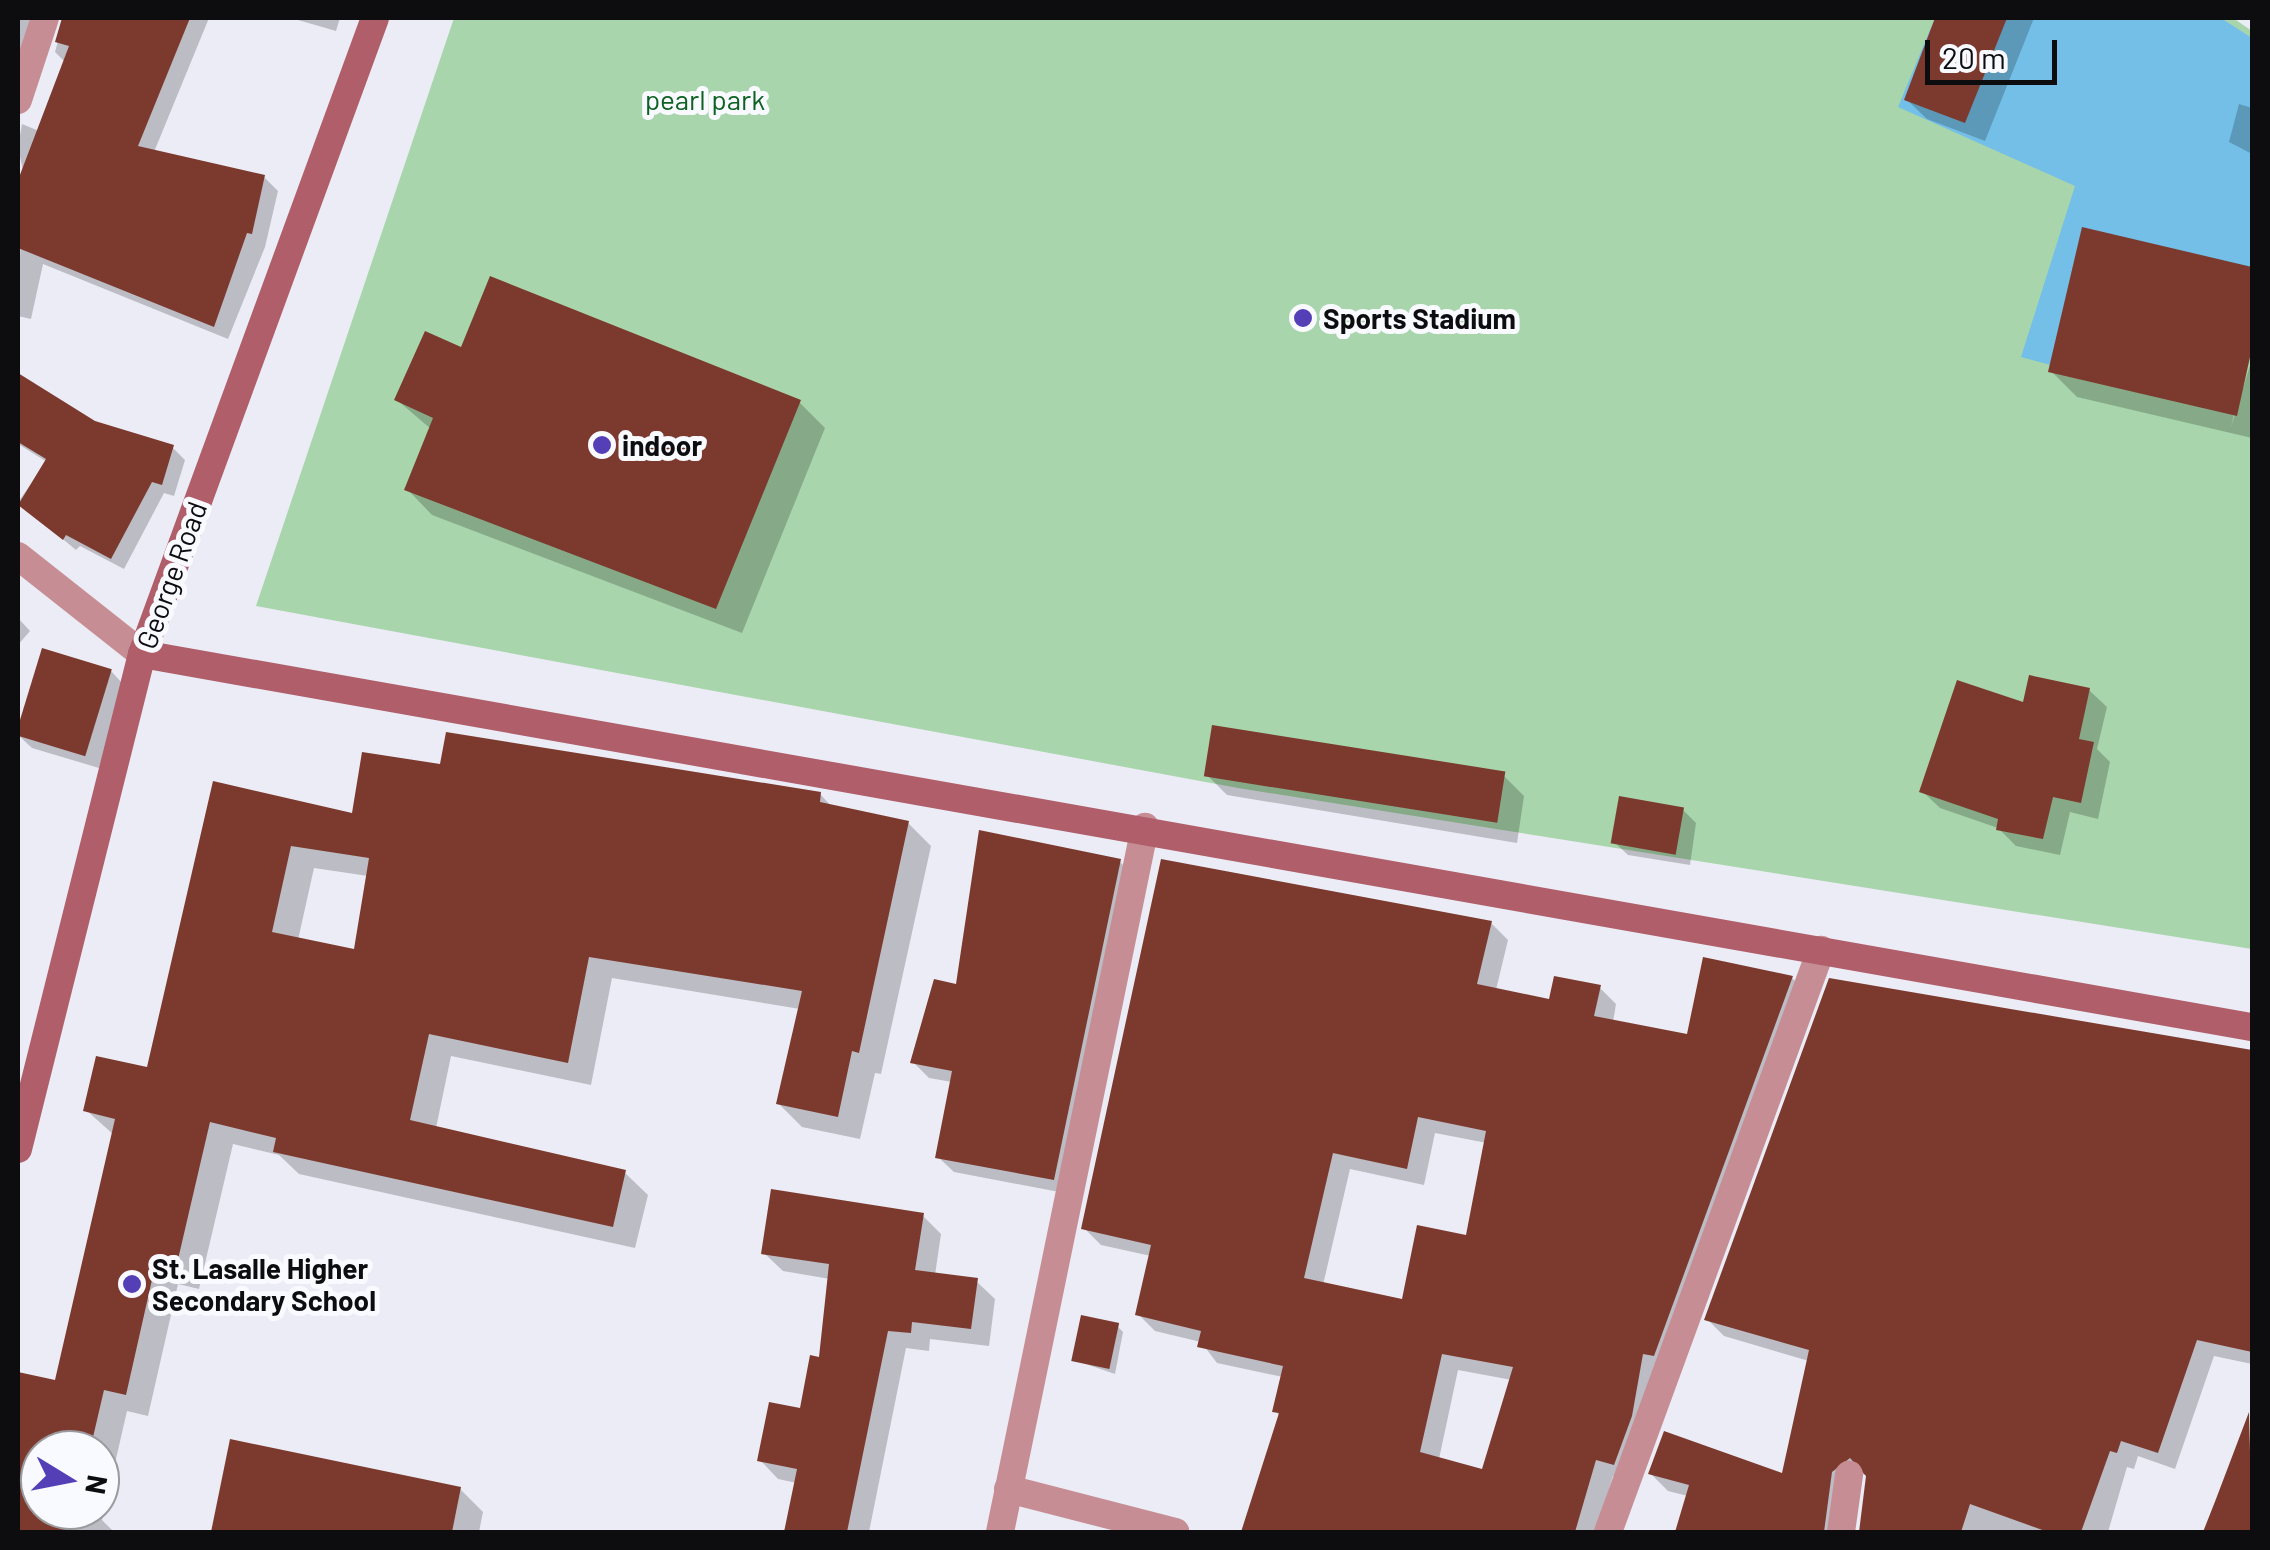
<!DOCTYPE html>
<style>
body{margin:0}
#map{position:relative;width:2270px;height:1550px;overflow:hidden;background:#ebecf5;font-family:Barlow,sans-serif}
div>[style]{position:absolute}
.green>*{inset:0;background:#a8d5ab}
.water>*{inset:0;background:#74bfe7}
.shadow>*{inset:0;background:#0003}
.building>*{inset:0;background:#7c3a2e;transform-origin:0 0}
.minor>*{height:28px;margin:-14px;padding:0 14px;transform-origin:14px;border-radius:14px;background:#c68e94}
.tertiary>*{height:28px;margin:-14px;padding:0 14px;transform-origin:14px;border-radius:14px;background:#c68e94}
.secondary>*{height:28px;margin:-14px;padding:0 14px;transform-origin:14px;border-radius:14px;background:#af5e6a}
.dots>*{width:28px;height:28px;translate:-50% -50%;box-sizing:border-box;border:5px solid #f9faff;border-radius:50%}
span{translate:-50% -50%;white-space:nowrap;text-align:center;line-height:1.15;-webkit-text-stroke:10px #f9faff;paint-order:stroke}
.park-label{font-size:28px;color:#0d6222}
.poi-label{font-size:28px;color:#0d0d10;font-weight:700}
.left{translate:0 -50%;text-align:left}
.street-label{font-size:28px;color:#0d0d10}
.frame{position:absolute;inset:0;border:20px solid #0d0d10;pointer-events:none}
.north{position:absolute;left:20px;top:1430px;width:100px;height:100px;box-sizing:border-box;background:#f9faff;border:2px solid #9b9b9f;border-radius:50%;rotate:100deg;font-size:28px;font-weight:700;line-height:40px;text-align:center;color:#0d0d10}
.north::after{content:'';display:block;margin:auto;width:35px;height:45px;background:#553fb6;clip-path:polygon(50% 0,100% 100%,50% 72%,0 100%)}
.scale{position:absolute;left:1925px;top:40px;width:132px;height:45px;box-sizing:border-box;border:5px solid #0d0d10;border-top:0;padding-left:12px;font-size:30px;line-height:35px;white-space:nowrap;color:#0d0d10;-webkit-text-stroke:8px #f9faff;paint-order:stroke}
</style>
<div id="map">
<div class="green">
<i style="clip-path:polygon(454px 18px,2233px 18px,2252px 31px,2252px 949px,1238px 788px,256px 606px)"></i>
</div>
<div class="water">
<i style="clip-path:polygon(1935px 18px,2221px 18px,2252px 38px,2252px 347px,2231px 414px,2021px 357px,2075px 186px,1898px 107px)"></i>
</div>
<div class="shadow">
<i style="clip-path:polygon(18px 18px,48px 18px,18px 59px)"></i>
<i style="clip-path:polygon(52px 18px,209px 18px,154px 152px,264px 177px,278px 191px,265px 247px,228px 339px,43px 264px,31px 319px,18px 316px,23px 171px,18px 147px,22px 124px,39px 131px,66px 63px,55px 52px,64px 19px)"></i>
<i style="clip-path:polygon(291px 18px,340px 18px,336px 31px)"></i>
<i style="clip-path:polygon(1940px 18px,2034px 18px,1985px 141px,1927px 119px,1906px 99px)"></i>
<i style="clip-path:polygon(2239px 104px,2252px 108px,2252px 154px,2229px 142px)"></i>
<i style="clip-path:polygon(2084px 230px,2252px 269px,2252px 337px,2231px 427px,2252px 359px,2252px 438px,2077px 397px,2051px 371px)"></i>
<i style="clip-path:polygon(463px 350px,799px 402px,825px 428px,742px 633px,432px 515px,407px 489px,431px 429px,397px 400px)"></i>
<i style="clip-path:polygon(18px 376px,94px 424px,172px 447px,185px 460px,174px 496px,164px 493px,124px 569px,80px 546px,76px 550px,18px 502px,47px 462px,18px 444px)"></i>
<i style="clip-path:polygon(18px 618px,30px 631px,18px 645px)"></i>
<i style="clip-path:polygon(44px 651px,111px 671px,124px 685px,99px 768px,32px 748px,18px 735px)"></i>
<i style="clip-path:polygon(2089px 690px,2107px 707px,2097px 749px,2110px 762px,2098px 819px,2070px 812px,2060px 855px,2016px 846px,1998px 828px,1940px 808px,1922px 791px,2025px 705px)"></i>
<i style="clip-path:polygon(evenodd,442px 767px,820px 794px,832px 807px,908px 823px,931px 846px,881px 1074px,875px 1073px,860px 1139px,802px 1127px,779px 1104px,800px 1009px,612px 978px,591px 1085px,451px 1056px,436px 1128px,624px 1172px,648px 1195px,635px 1248px,299px 1174px,279px 1155px,233px 1144px,199px 1289px,178px 1284px,148px 1416px,127px 1411px,102px 1520px,114px 1532px,18px 1532px,18px 1374px,57px 1383px,114px 1135px,86px 1110px,149px 1070px,215px 784px,354px 816px,442px 767px,314px 868px,368px 876px,356px 952px,298px 940px,314px 868px,442px 767px,40px 1450px,100px 1450px,100px 1510px,40px 1510px,40px 1450px)"></i>
<i style="clip-path:polygon(1207px 775px,1504px 776px,1524px 796px,1517px 843px,1227px 795px)"></i>
<i style="clip-path:polygon(1683px 810px,1696px 823px,1690px 865px,1628px 855px,1614px 842px)"></i>
<i style="clip-path:polygon(1119px 861px,1135px 877px,1070px 1194px,954px 1172px,938px 1157px,952px 1082px,929px 1078px,913px 1062px,958px 987px)"></i>
<i style="clip-path:polygon(evenodd,1491px 923px,1508px 940px,1496px 990px,1551px 1002px,1599px 987px,1616px 1004px,1613px 1022px,1689px 1036px,1792px 978px,1809px 995px,1631px 1481px,1613px 1476px,1596px 1532px,1244px 1532px,1281px 1417px,1275px 1411px,1283px 1377px,1217px 1363px,1201px 1342px,1155px 1331px,1138px 1314px,1151px 1256px,1101px 1245px,1084px 1228px,1491px 923px,1435px 1133px,1487px 1143px,1468px 1238px,1404px 1302px,1323px 1285px,1350px 1169px,1424px 1185px,1435px 1133px,1491px 923px,1458px 1370px,1512px 1380px,1484px 1472px,1439px 1459px,1458px 1370px)"></i>
<i style="clip-path:polygon(1831px 981px,2252px 1055px,2252px 1364px,2214px 1356px,2175px 1469px,2138px 1456px,2134px 1469px,2127px 1467px,2108px 1532px,1861px 1532px,1869px 1476px,1861px 1474px,1842px 1532px,1678px 1532px,1688px 1496px,1668px 1491px,1651px 1474px,1783px 1477px,1809px 1361px,1724px 1336px,1707px 1319px)"></i>
<i style="clip-path:polygon(922px 1215px,941px 1234px,935px 1275px,976px 1281px,995px 1299px,989px 1346px,930px 1339px,929px 1351px,906px 1348px,869px 1532px,788px 1532px,797px 1483px,778px 1479px,760px 1460px,802px 1411px,821px 1360px,830px 1279px,783px 1271px,764px 1253px)"></i>
<i style="clip-path:polygon(1117px 1326px,1123px 1332px,1115px 1374px,1074px 1360px)"></i>
<i style="clip-path:polygon(2252px 1427px,2252px 1532px,2206px 1532px,2232px 1465px,2244px 1470px)"></i>
<i style="clip-path:polygon(231px 1442px,460px 1489px,483px 1512px,479px 1532px,212px 1532px)"></i>
</div>
<div class="building">
<i style="clip-path:polygon(62px 18px,190px 18px,138px 146px,265px 175px,252px 234px,247px 233px,214px 327px,18px 248px,18px 180px,69px 46px,55px 42px)"></i>
<i style="clip-path:polygon(1935px 18px,2007px 18px,1965px 123px,1904px 100px)"></i>
<i style="clip-path:polygon(2082px 227px,2252px 267px,2252px 348px,2237px 416px,2048px 372px)"></i>
<i style="clip-path:polygon(490px 276px,801px 400px,716px 609px,404px 490px,433px 418px,394px 400px,425px 331px,461px 347px)"></i>
<i style="clip-path:polygon(18px 373px,95px 421px,174px 445px,162px 485px,152px 482px,111px 559px,66px 535px,63px 540px,18px 505px,46px 459px,18px 442px)"></i>
<i style="left:42px;top:648px;width:73px;height:91px;rotate:17deg"></i>
<i style="clip-path:polygon(2029px 675px,2090px 688px,2079px 739px,2094px 742px,2081px 803px,2053px 797px,2043px 839px,1996px 830px,1998px 819px,1919px 792px,1957px 680px,2023px 702px)"></i>
<i style="left:1212px;top:725px;width:297px;height:52px;rotate:9deg"></i>
<i style="clip-path:polygon(evenodd,446px 732px,821px 792px,820px 802px,909px 821px,859px 1053px,852px 1051px,838px 1117px,776px 1104px,802px 991px,589px 957px,568px 1063px,429px 1034px,410px 1120px,626px 1170px,613px 1227px,273px 1152px,276px 1138px,210px 1122px,176px 1268px,156px 1262px,126px 1395px,104px 1390px,90px 1450px,40px 1450px,40px 1510px,77px 1510px,71px 1532px,18px 1532px,18px 1372px,55px 1380px,115px 1119px,83px 1111px,96px 1056px,147px 1067px,213px 781px,352px 813px,362px 752px,440px 764px,446px 732px,291px 846px,369px 858px,354px 949px,272px 932px,291px 846px)"></i>
<i style="left:1619px;top:796px;width:66px;height:48px;rotate:10deg"></i>
<i style="clip-path:polygon(979px 830px,1121px 859px,1054px 1180px,935px 1158px,952px 1071px,910px 1063px,934px 979px,956px 984px)"></i>
<i style="clip-path:polygon(evenodd,1161px 859px,1492px 921px,1477px 984px,1549px 999px,1554px 976px,1601px 985px,1594px 1016px,1687px 1034px,1703px 957px,1793px 976px,1654px 1356px,1643px 1354px,1632px 1416px,1614px 1465px,1596px 1460px,1575px 1532px,1241px 1532px,1279px 1413px,1272px 1412px,1283px 1366px,1197px 1347px,1201px 1331px,1135px 1315px,1151px 1245px,1081px 1229px,1161px 859px,1418px 1117px,1486px 1131px,1466px 1235px,1417px 1225px,1402px 1299px,1304px 1278px,1333px 1153px,1407px 1169px,1418px 1117px,1161px 859px,1442px 1354px,1513px 1367px,1482px 1469px,1420px 1452px,1442px 1354px)"></i>
<i style="clip-path:polygon(1829px 978px,2252px 1050px,2252px 1352px,2197px 1340px,2158px 1453px,2121px 1441px,2117px 1453px,2110px 1451px,2081px 1532px,2048px 1532px,1970px 1504px,1961px 1532px,1859px 1532px,1866px 1476px,1850px 1458px,1832px 1472px,1824px 1532px,1675px 1532px,1689px 1485px,1648px 1474px,1664px 1431px,1782px 1473px,1809px 1350px,1704px 1320px)"></i>
<i style="clip-path:polygon(771px 1189px,924px 1213px,915px 1270px,978px 1278px,971px 1329px,912px 1322px,911px 1333px,888px 1331px,847px 1532px,784px 1532px,797px 1469px,757px 1461px,769px 1402px,800px 1408px,810px 1355px,819px 1357px,829px 1264px,761px 1254px)"></i>
<i style="left:1081px;top:1315px;width:39px;height:47px;rotate:12deg"></i>
<i style="clip-path:polygon(2249px 1412px,2252px 1532px,2203px 1532px,2216px 1499px)"></i>
<i style="clip-path:polygon(230px 1439px,461px 1487px,452px 1532px,211px 1532px)"></i>
</div>
<div class="minor">
<i style="left:18px;top:100px;width:86px;rotate:-71.8deg"></i>
<i style="left:1008px;top:1489px;width:173px;rotate:14.4deg"></i>
<i style="left:1000px;top:1532px;width:720px;rotate:-78.38deg"></i>
<i style="left:1608px;top:1532px;width:620px;rotate:-69.9deg"></i>
<i style="left:1841px;top:1532px;width:58px;rotate:-82deg"></i>
</div>
<div class="tertiary">
<i style="left:18px;top:556px;width:158px;rotate:38.3deg"></i>
</div>
<div class="secondary">
<i style="left:142px;top:654px;width:2143px;rotate:10.03deg"></i>
<i style="left:18px;top:1149px;width:510px;rotate:-75.94deg"></i>
<i style="left:142px;top:654px;width:677px;rotate:-69.88deg"></i>
</div>
<div class="dots">
<i style="left:1303px;top:318px;background:#553fb6"></i>
<i style="left:602px;top:445px;background:#553fb6"></i>
<i style="left:132px;top:1284px;background:#553fb6"></i>
</div>
<div class="park-label">
<span style="left:705px;top:99px">pearl park</span>
</div>
<div class="poi-label">
<span class="left" style="left:1323px;top:318px">Sports Stadium</span>
<span class="left" style="left:622px;top:445px">indoor</span>
<span class="left" style="left:152px;top:1284px">St. Lasalle Higher<br>Secondary School</span>
</div>
<div class="street-label">
<span style="left:171px;top:575px;rotate:-70deg">George Road</span>
</div>
<div class="frame"></div>
<div class="north">N</div>
<div class="scale">20 m</div>
</div>
